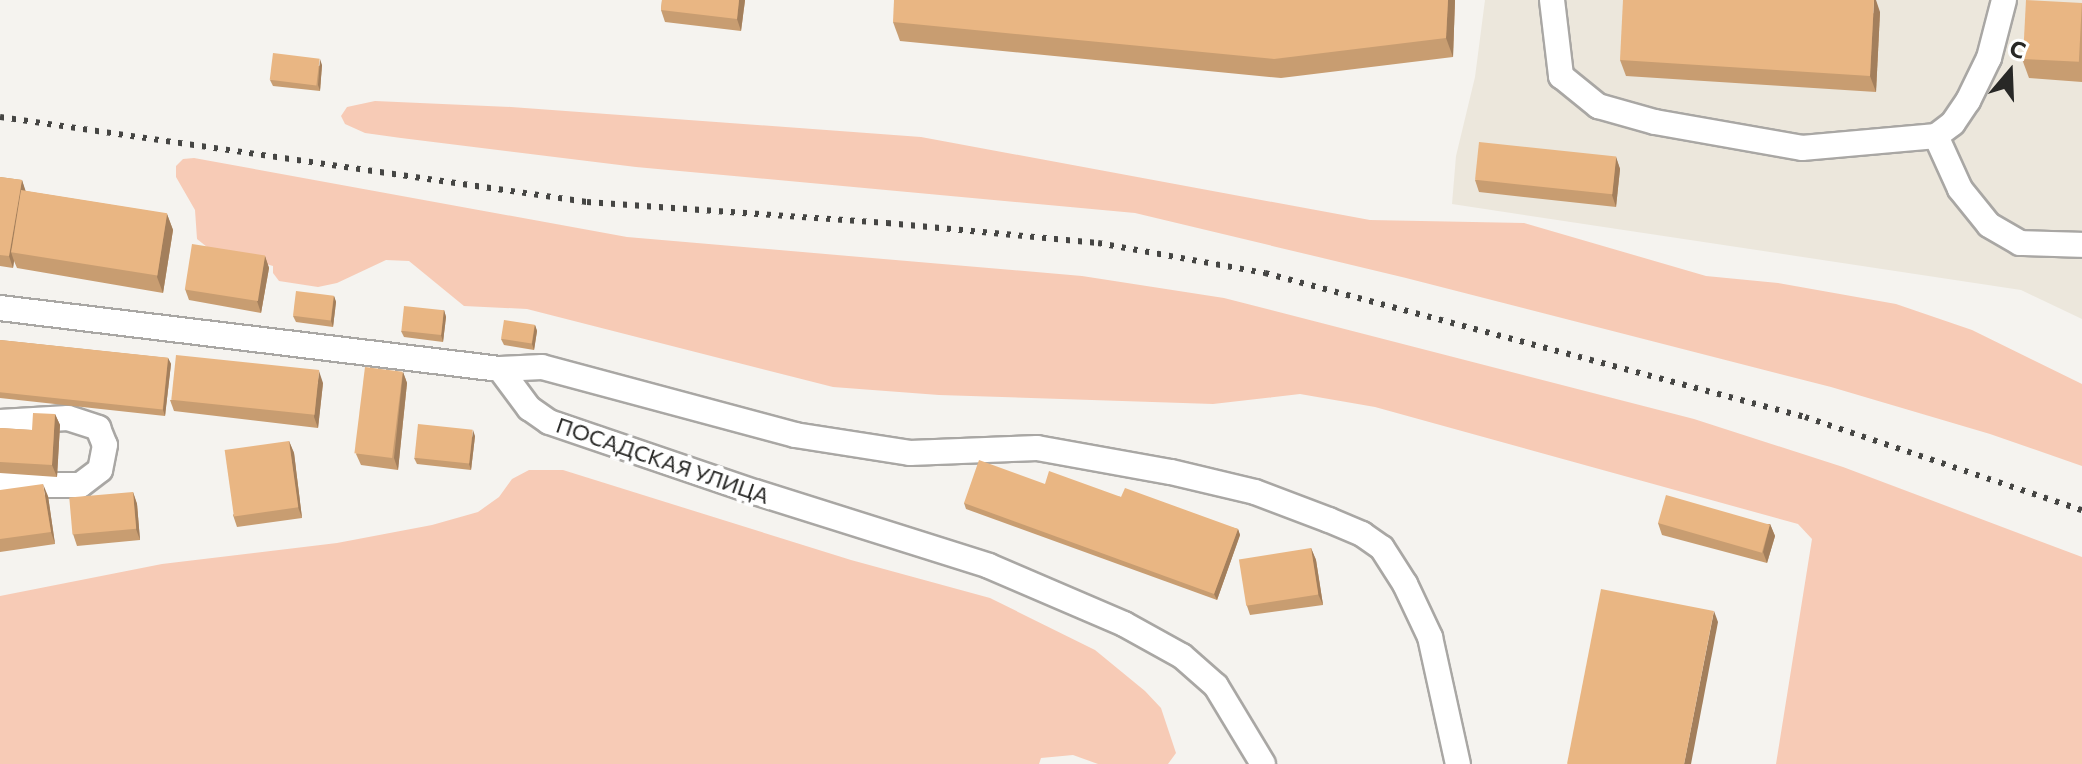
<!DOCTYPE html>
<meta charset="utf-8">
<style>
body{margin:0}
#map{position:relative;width:2082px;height:764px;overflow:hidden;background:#f5f3ef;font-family:Commissioner,sans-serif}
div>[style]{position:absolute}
.built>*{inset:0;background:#ece7dc}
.green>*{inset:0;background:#f7cbb6}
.roads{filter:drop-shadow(2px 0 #a9a7a4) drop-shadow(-2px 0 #a9a7a4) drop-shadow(0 2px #a9a7a4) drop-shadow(0 -2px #a9a7a4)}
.lane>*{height:24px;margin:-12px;padding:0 12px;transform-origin:12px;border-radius:12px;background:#fff}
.rail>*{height:6px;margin-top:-3px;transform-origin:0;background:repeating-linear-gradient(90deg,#454543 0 4px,transparent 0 12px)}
.wall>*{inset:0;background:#c89d71}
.shaded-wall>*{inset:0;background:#a37f5c}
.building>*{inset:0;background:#e9b683;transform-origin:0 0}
span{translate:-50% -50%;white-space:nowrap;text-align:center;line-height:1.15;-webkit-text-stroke:8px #fff;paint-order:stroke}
.street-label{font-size:22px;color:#282826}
.north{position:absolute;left:1970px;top:32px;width:80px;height:80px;-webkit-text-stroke:6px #fff;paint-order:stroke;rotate:19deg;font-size:22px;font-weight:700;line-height:32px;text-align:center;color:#282826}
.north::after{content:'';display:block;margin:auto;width:28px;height:36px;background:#282826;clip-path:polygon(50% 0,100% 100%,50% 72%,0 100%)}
</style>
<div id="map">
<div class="built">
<i style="clip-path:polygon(1485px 0,2082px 0,2082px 319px,2021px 290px,1452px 204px,1456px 156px,1475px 77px)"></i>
</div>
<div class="green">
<i style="clip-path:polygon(375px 101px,511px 107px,921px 137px,1370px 220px,1524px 223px,1706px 276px,1778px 283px,1896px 304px,1972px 330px,2082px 384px,2082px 466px,1990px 434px,1831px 387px,1406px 278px,1135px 213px,636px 167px,401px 138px,365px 133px,345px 124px,341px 116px,347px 107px)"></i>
<i style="clip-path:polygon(194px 158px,627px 237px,1082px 276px,1224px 298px,1694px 419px,1843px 467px,2082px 557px,2082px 764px,1776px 764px,1812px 539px,1798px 524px,1375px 407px,1300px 394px,1213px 404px,939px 395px,833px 387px,527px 309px,464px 306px,409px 261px,386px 260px,337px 283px,318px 287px,279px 281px,273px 273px,273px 266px,207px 247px,197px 239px,195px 210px,176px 177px,176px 166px,183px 159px)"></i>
<i style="clip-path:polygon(529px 470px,563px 470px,851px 560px,990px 598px,1095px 650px,1145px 691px,1161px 708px,1176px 753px,1168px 764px,1098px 764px,1073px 755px,1041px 758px,1039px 764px,0 764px,0 596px,162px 564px,337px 543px,432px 525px,478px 512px,499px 497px,512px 479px)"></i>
</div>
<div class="roads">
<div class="lane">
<i style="left:1552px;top:0;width:77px;rotate:83.2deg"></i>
<i style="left:1561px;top:76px;width:48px;rotate:39deg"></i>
<i style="left:1598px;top:106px;width:59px;rotate:15.7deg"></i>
<i style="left:1655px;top:122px;width:149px;rotate:10deg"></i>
<i style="left:1802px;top:148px;width:135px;rotate:-5.1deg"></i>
<i style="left:1936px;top:136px;width:21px;rotate:-37deg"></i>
<i style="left:1953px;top:123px;width:27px;rotate:-56deg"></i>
<i style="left:1968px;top:101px;width:48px;rotate:-64deg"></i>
<i style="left:1989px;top:58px;width:60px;rotate:-75.5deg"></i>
<i style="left:1936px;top:136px;width:58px;rotate:65.6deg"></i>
<i style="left:1960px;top:189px;width:46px;rotate:51.1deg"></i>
<i style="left:1989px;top:225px;width:36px;rotate:30deg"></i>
<i style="left:2020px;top:243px;width:62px;rotate:1.8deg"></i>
<i style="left:0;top:308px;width:504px;rotate:6.96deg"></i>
<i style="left:500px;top:369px;width:49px;rotate:53.4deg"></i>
<i style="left:529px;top:408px;width:24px;rotate:35deg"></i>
<i style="left:549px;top:422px;width:218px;rotate:18.8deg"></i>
<i style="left:755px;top:492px;width:245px;rotate:17.5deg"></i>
<i style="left:989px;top:566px;width:147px;rotate:23.2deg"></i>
<i style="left:1124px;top:624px;width:66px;rotate:28.9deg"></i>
<i style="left:1182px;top:656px;width:45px;rotate:41.4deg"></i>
<i style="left:1216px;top:686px;width:91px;rotate:58.9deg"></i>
<i style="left:500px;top:369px;width:42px;rotate:-2.7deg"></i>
<i style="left:542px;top:367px;width:262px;rotate:15deg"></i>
<i style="left:795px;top:435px;width:116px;rotate:8.9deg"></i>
<i style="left:910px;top:453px;width:127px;rotate:-2.3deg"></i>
<i style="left:1037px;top:448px;width:136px;rotate:10.2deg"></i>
<i style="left:1171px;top:472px;width:86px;rotate:13.4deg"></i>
<i style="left:1255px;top:492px;width:79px;rotate:20.7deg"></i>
<i style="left:1329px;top:520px;width:36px;rotate:23deg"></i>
<i style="left:1362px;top:534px;width:24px;rotate:35deg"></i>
<i style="left:1382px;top:548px;width:43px;rotate:57.4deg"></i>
<i style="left:1405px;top:584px;width:59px;rotate:64.7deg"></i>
<i style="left:1430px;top:637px;width:130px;rotate:77.6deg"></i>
<i style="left:0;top:422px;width:68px;rotate:-3.4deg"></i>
<i style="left:68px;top:418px;width:32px;rotate:18deg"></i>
<i style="left:98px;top:428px;width:18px;rotate:68deg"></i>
<i style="left:105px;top:445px;width:25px;rotate:101deg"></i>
<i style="left:100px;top:470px;width:25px;rotate:143deg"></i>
<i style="left:80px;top:485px;width:80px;rotate:180deg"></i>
</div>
</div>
<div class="rail">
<i style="left:0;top:117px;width:593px;rotate:8.24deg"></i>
<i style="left:587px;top:202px;width:301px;rotate:4deg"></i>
<i style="left:887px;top:223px;width:212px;rotate:5.4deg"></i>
<i style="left:1098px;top:243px;width:170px;rotate:10.2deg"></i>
<i style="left:1265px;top:273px;width:559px;rotate:14.93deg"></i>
<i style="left:1805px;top:417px;width:292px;rotate:18.6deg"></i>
</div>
<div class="wall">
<i style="clip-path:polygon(662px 0,745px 0,741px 31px,665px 22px,661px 10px)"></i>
<i style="clip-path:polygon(1455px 0,1453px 57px,1281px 78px,900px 41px,893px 22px)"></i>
<i style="clip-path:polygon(2082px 3px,2082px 82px,2029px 78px,2022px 59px)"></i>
<i style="clip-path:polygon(1880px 12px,1876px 92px,1626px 76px,1620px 60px)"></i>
<i style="clip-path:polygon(322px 65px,320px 91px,273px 86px,270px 80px)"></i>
<i style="clip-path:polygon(1616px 157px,1620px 169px,1616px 207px,1479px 192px,1475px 180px)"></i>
<i style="clip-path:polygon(0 177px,22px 180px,25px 191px,167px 214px,173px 230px,163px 293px,17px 268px,14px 261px,13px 268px,0 266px)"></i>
<i style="clip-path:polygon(265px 256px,269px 268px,261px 313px,189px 300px,185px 289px)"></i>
<i style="clip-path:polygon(334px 296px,336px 302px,333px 327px,296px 322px,293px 316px)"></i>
<i style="clip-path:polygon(444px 310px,446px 317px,443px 342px,404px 337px,401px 331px)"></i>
<i style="clip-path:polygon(535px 325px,537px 331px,534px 350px,504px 345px,501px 339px)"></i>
<i style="clip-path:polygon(0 340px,168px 358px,171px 364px,165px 416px,0 398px)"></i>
<i style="clip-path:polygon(403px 372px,407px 383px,398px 470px,361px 465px,356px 454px)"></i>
<i style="clip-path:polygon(323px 383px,318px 428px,174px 411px,170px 400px)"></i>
<i style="clip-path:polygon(55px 414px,60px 425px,57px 477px,0 473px,0 428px,32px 430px)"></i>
<i style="clip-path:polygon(475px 436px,471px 470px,417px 464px,414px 458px)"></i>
<i style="clip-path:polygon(289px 441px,294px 453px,302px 518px,237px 527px,233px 515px)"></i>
<i style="clip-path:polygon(1045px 484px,1121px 497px,1238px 529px,1240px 535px,1217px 600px,966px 509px,964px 503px)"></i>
<i style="clip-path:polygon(0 490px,48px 496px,55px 544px,0 552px)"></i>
<i style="clip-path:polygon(133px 492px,137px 504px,140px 540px,77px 546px,73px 534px)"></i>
<i style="clip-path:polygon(1658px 523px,1770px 524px,1775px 536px,1767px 563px,1662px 535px)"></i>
<i style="clip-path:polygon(1311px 548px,1316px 560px,1323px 605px,1250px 615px,1246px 603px)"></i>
</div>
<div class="shaded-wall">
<i style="clip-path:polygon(739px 0,745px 0,741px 31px,737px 19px)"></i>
<i style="clip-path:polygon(1448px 0,1455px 0,1453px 57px,1446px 38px)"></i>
<i style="clip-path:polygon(1874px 0,1876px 0,1880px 12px,1876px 92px,1870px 76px)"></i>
<i style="clip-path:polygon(320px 59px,322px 65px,320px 91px,318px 85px)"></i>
<i style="clip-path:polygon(1616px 157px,1620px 169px,1616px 207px,1612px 195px)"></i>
<i style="clip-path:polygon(22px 180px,26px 192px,11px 252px,14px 261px,13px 268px,9px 256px)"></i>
<i style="clip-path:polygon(167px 214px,173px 230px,163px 293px,157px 277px)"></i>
<i style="clip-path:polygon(265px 256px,269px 268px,261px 313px,257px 301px)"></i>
<i style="clip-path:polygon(334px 296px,336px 302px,333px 327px,331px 321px)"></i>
<i style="clip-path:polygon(444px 310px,446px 317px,443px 342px,441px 335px)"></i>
<i style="clip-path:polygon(535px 325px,537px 331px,534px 350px,532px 344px)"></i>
<i style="clip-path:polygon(168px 358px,171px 364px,165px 416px,163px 410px)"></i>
<i style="clip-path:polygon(319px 371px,323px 383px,318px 428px,314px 417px)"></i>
<i style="clip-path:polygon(403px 372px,407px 383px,398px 470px,394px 458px)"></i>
<i style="clip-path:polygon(55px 414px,60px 425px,57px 477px,52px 465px)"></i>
<i style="clip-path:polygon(473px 430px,475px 436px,471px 470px,469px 464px)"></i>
<i style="clip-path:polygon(289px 441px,294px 453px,302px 518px,298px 507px)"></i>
<i style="clip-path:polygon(43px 484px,48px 496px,55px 544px,51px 532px)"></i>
<i style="clip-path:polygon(133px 492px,137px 504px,140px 540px,136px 529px)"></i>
<i style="clip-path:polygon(1770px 524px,1775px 536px,1767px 563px,1763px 552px)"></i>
<i style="clip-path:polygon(1238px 529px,1240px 535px,1217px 600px,1214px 594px)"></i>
<i style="clip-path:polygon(1311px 548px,1316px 560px,1323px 605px,1318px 594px)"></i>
<i style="clip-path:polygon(1714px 611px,1718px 622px,1691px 764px,1684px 764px)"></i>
</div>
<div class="building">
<i style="clip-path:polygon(662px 0,739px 0,737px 19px,661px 10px)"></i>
<i style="clip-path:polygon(894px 0,1448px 0,1446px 38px,1274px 59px,893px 22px)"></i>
<i style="clip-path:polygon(1623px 0,1874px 0,1870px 76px,1620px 60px)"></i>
<i style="left:2026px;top:0;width:56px;height:59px;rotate:3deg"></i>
<i style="left:273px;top:53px;width:47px;height:27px;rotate:7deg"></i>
<i style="left:1479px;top:142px;width:138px;height:38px;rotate:6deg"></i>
<i style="clip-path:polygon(0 177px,22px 180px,9px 256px,0 255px)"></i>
<i style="left:21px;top:190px;width:148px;height:63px;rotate:9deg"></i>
<i style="left:192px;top:244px;width:74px;height:46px;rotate:9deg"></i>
<i style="left:296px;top:291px;width:38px;height:25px;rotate:7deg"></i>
<i style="left:404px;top:306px;width:40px;height:25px;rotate:6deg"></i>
<i style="left:504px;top:320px;width:31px;height:19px;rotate:9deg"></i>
<i style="left:0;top:340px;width:169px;height:52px;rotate:6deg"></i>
<i style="left:176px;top:355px;width:144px;height:45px;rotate:6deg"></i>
<i style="left:365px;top:367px;width:38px;height:87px;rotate:7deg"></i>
<i style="clip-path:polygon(33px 413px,55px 414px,52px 465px,0 462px,0 428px,32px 430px)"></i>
<i style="left:418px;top:424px;width:55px;height:34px;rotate:6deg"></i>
<i style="left:289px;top:441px;width:67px;height:65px;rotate:82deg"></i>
<i style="clip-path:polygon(979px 460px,1045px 484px,1049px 471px,1121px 497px,1125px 488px,1238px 529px,1214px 594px,964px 503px)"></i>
<i style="clip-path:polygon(43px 484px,51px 532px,0 539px,0 490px)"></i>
<i style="left:133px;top:492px;width:37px;height:64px;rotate:85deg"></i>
<i style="left:1666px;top:495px;width:108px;height:29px;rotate:16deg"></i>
<i style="left:1311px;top:548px;width:47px;height:73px;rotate:81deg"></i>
<i style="left:1601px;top:589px;width:115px;height:178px;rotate:11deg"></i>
</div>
<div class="street-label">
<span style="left:663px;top:460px;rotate:19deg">ПОСАДСКАЯ УЛИЦА</span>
</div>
<div class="north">С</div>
</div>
